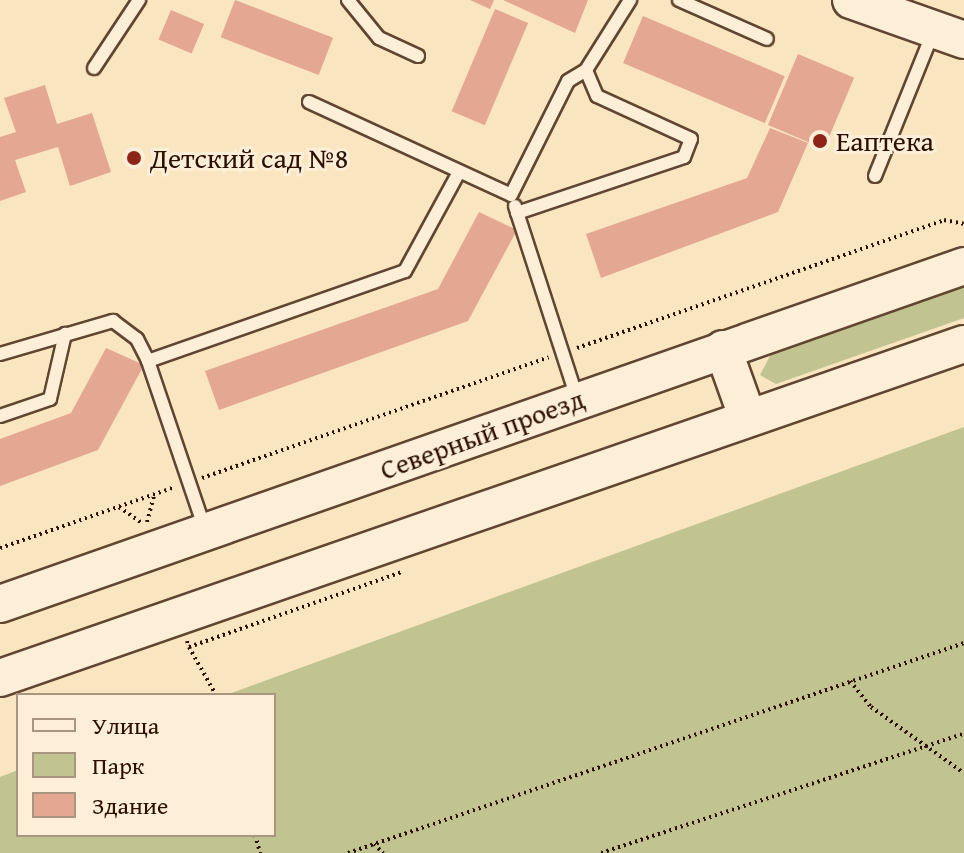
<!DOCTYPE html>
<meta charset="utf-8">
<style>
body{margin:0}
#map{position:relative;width:964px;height:853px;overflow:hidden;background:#fae5c1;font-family:"Gentium Book Plus",serif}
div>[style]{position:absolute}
.green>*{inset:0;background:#c1c391}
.building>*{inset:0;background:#e3a792;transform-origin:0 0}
.path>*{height:4px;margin-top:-2px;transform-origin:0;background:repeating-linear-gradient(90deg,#2d1100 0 2px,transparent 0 6px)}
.roads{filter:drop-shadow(2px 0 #604630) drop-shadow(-2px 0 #604630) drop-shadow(0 2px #604630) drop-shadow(0 -2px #604630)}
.service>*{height:12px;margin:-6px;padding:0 6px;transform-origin:6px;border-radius:6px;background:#fceed7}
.secondary>*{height:36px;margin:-18px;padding:0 18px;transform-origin:18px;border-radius:18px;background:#fceed7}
.dots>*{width:22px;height:22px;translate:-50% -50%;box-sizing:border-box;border:4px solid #fceed7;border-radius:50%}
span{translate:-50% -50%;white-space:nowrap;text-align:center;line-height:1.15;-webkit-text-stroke:6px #fceed7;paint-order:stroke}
.poi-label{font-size:28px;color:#2d1100}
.left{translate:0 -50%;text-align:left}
.street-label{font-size:28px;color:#2d1100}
.legend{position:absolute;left:16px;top:693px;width:260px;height:144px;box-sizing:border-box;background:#fceed7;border:2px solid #a99681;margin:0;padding:10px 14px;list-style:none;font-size:24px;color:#2d1100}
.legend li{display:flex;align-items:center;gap:16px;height:40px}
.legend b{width:40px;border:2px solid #a99681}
</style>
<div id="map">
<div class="green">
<i style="clip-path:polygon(964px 287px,964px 318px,776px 384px,760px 375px,771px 354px)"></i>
<i style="clip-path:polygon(964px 427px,964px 853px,0 853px,0 777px,18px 770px,18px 835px,274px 835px,274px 695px,226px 695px)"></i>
</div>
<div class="building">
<i style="left:235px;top:0;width:105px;height:40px;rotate:21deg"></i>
<i style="clip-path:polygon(470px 0,494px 0,490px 9px)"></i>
<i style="clip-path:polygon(503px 0,588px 0,575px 33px)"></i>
<i style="left:495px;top:9px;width:36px;height:111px;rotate:23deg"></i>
<i style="left:171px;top:10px;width:36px;height:32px;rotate:23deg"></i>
<i style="left:643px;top:16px;width:154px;height:51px;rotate:23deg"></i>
<i style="left:798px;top:54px;width:61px;height:77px;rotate:23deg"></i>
<i style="clip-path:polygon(45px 85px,57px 124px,92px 113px,111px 172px,70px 186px,58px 147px,15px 160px,26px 192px,0 201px,0 137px,16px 132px,4px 98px)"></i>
<i style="clip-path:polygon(770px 128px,808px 143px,778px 212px,601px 278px,586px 234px,747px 178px)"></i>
<i style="clip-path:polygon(479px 212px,517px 230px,468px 321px,219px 410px,205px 371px,438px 289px)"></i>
<i style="clip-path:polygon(106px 348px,144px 365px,98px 450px,0 486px,0 439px,71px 413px)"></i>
</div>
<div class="path">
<i style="left:577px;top:348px;width:389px;rotate:-19.2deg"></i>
<i style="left:944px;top:220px;width:20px;rotate:11deg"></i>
<i style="left:202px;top:478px;width:367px;rotate:-19.2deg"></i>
<i style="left:119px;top:507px;width:29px;rotate:35deg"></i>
<i style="left:147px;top:522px;width:28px;rotate:-75deg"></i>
<i style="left:0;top:548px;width:185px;rotate:-19.2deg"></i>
<i style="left:187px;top:641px;width:6px;rotate:72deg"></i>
<i style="left:189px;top:647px;width:226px;rotate:-19.4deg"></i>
<i style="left:189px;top:647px;width:55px;rotate:60.6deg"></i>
<i style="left:850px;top:681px;width:33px;rotate:51deg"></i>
<i style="left:871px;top:707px;width:114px;rotate:35.4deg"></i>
<i style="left:255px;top:835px;width:19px;rotate:74deg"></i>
<i style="left:374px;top:844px;width:13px;rotate:45deg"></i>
<i style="left:348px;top:853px;width:651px;rotate:-18.82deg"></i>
<i style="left:601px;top:853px;width:382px;rotate:-18.2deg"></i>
</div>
<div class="roads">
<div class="service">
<i style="left:348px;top:0;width:49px;rotate:50.8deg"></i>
<i style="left:379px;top:38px;width:43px;rotate:24.8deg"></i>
<i style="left:679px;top:0;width:96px;rotate:23.9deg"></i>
<i style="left:94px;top:68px;width:82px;rotate:-56.5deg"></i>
<i style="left:309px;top:102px;width:222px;rotate:24.7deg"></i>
<i style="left:511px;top:195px;width:127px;rotate:-63.4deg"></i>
<i style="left:568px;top:81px;width:21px;rotate:-31deg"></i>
<i style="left:586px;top:70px;width:83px;rotate:-57.8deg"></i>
<i style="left:875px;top:176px;width:152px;rotate:-68deg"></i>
<i style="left:515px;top:206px;width:202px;rotate:72.1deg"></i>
<i style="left:517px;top:213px;width:176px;rotate:-18.5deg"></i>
<i style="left:684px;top:157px;width:19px;rotate:-69deg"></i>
<i style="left:691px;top:139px;width:103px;rotate:-155.4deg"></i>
<i style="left:597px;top:96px;width:28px;rotate:-113deg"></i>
<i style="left:0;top:354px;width:118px;rotate:-16.3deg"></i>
<i style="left:113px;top:321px;width:30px;rotate:37deg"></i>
<i style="left:137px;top:339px;width:25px;rotate:63deg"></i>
<i style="left:148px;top:361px;width:272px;rotate:-19.3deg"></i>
<i style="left:405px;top:271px;width:113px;rotate:-61.4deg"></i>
<i style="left:148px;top:361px;width:177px;rotate:71.3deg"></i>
<i style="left:0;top:416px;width:53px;rotate:-18.8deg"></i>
<i style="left:50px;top:399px;width:67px;rotate:-77deg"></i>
</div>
<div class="secondary">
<i style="left:851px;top:0;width:120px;rotate:19.5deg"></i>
<i style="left:723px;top:349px;width:71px;rotate:70.3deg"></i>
<i style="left:0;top:604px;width:1022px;rotate:-19.32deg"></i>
<i style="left:0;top:678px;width:1020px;rotate:-19.11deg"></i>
</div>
</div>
<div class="dots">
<i style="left:820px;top:141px;background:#8f2418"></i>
<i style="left:134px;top:158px;background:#8f2418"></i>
</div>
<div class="poi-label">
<span class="left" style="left:836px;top:141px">Еаптека</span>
<span class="left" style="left:150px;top:158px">Детский сад №8</span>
</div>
<div class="street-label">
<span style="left:482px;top:434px;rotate:-20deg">Северный проезд</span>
</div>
<ul class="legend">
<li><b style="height:10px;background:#fceed7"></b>Улица</li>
<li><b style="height:22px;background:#c1c391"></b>Парк</li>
<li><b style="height:22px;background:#e3a792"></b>Здание</li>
</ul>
</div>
